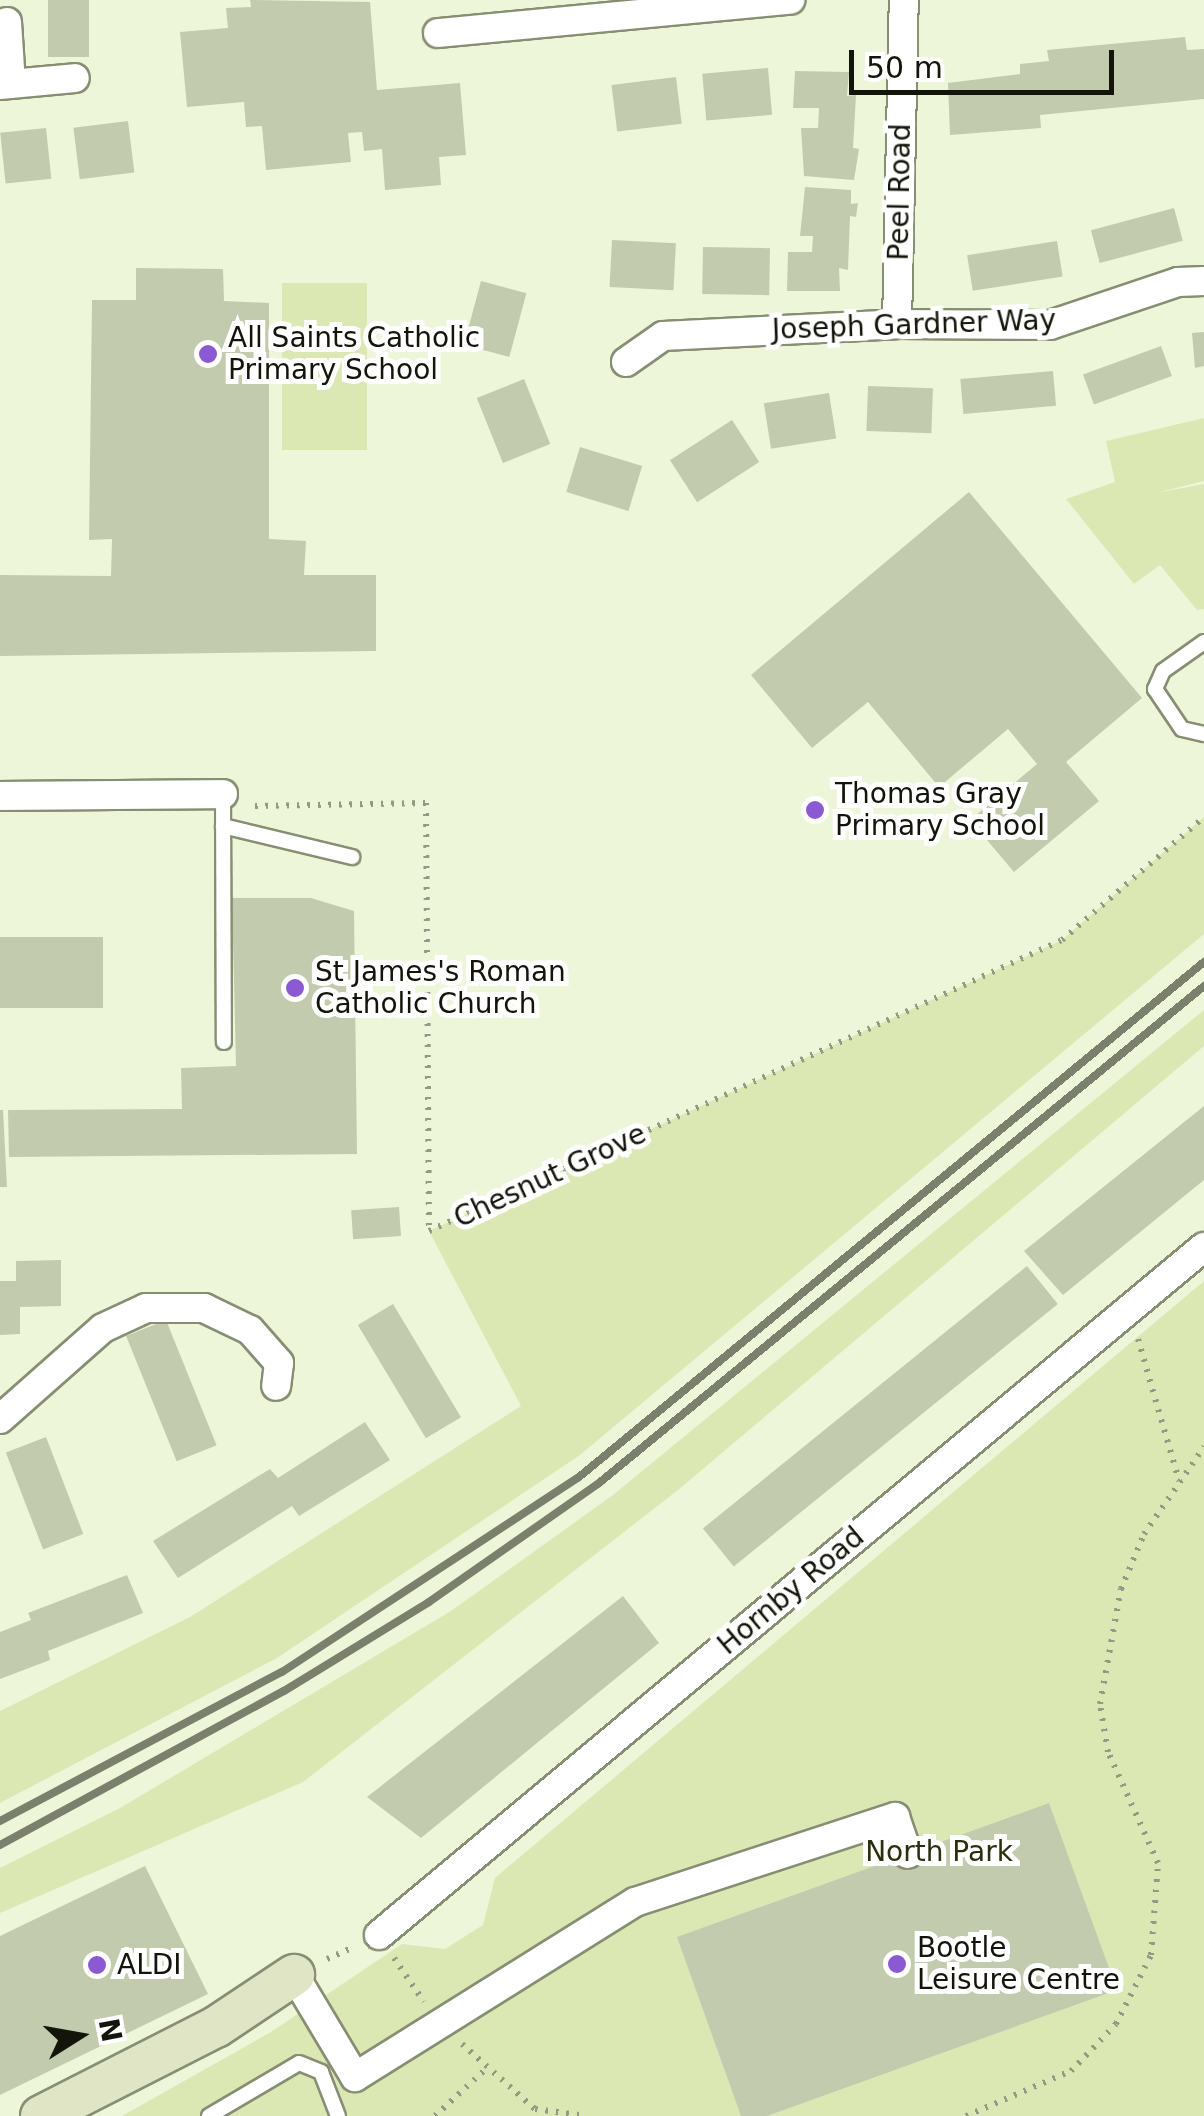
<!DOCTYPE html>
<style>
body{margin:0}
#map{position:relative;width:1204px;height:2116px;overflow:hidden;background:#eef6d9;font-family:"DejaVu Sans",sans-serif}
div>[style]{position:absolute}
.green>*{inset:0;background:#dbe8b3;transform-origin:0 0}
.building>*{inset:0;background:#c3cbaf;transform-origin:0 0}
.path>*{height:6px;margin-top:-3px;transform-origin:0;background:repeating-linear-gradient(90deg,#939983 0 2.5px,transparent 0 10.5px)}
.roads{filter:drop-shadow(2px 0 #878e73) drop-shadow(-2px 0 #878e73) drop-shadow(0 2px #878e73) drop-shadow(0 -2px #878e73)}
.lane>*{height:14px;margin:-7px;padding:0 7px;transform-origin:7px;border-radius:7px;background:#fff}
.street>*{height:28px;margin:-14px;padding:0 14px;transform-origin:14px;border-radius:14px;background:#fff}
.secondary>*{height:40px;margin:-20px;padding:0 20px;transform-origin:20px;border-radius:20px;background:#dfe5c5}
.rail>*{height:8px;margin:-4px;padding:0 4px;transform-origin:4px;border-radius:4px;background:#7b806d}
.dots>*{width:28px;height:28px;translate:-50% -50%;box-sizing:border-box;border:5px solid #fff;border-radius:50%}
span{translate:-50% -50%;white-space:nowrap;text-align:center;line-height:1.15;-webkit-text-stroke:10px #fff;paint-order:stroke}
.street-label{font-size:28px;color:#13150b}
.poi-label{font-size:28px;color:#13150b}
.left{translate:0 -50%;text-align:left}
.park-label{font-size:28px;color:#29300d}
.north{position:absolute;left:30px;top:1986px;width:100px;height:100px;-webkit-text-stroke:8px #fff;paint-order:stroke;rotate:79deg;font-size:28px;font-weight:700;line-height:40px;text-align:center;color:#13150b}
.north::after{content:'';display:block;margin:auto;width:35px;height:45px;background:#13150b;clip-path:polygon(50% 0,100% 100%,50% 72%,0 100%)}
.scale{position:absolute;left:849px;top:50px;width:265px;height:45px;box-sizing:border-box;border:5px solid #13150b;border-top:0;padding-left:12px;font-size:30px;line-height:35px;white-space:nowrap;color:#13150b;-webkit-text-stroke:8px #fff;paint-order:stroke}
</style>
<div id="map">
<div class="green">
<i style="left:282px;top:283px;width:85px;height:167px"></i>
<i style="clip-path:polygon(1204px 418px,1204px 481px,1156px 493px,1204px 484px,1204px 609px,1197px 610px,1160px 565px,1134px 584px,1066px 499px,1115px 482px,1106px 441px)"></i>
<i style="clip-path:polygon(1204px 817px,1204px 934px,580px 1455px,277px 1658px,0 1803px,0 1711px,190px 1617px,521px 1406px,429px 1231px,1062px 940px)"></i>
<i style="clip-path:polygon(1204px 1010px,1204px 1046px,678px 1490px,303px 1782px,0 1913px,0 1868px,120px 1808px,451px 1611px,613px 1495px)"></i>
<i style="clip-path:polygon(1204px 1281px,1204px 2116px,122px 2116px,271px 2032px,402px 1944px,445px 1949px,483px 1925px,495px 1878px)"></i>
</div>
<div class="building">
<i style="left:48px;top:0;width:41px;height:57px"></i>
<i style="clip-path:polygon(250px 0,370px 2px,377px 90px,460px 83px,466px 155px,439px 157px,441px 185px,385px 190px,382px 149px,364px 151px,362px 132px,348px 133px,351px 162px,266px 170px,262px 126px,246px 127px,244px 102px,187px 107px,180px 32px,228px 28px,226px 8px,251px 7px)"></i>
<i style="clip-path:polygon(1185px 37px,1187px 50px,1204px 49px,1204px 99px,1040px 115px,1041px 128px,950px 135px,948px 83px,1020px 74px,1020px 64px,1049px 61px,1047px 50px)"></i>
<i style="left:768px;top:68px;width:47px;height:66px;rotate:85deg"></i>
<i style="clip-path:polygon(795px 71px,849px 72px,847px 96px,856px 95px,853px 148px,859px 149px,854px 180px,804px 176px,801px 128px,818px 128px,819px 108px,793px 108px)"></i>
<i style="left:676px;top:77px;width:47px;height:65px;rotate:83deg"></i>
<i style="left:128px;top:121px;width:52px;height:55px;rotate:83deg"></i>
<i style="left:46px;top:128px;width:51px;height:46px;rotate:84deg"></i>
<i style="clip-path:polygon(805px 187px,851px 190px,851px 204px,858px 203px,856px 217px,850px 216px,848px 270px,839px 268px,840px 291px,787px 291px,788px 252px,812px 252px,813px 236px,800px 236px)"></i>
<i style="left:1174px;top:208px;width:34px;height:86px;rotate:75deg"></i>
<i style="left:612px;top:240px;width:64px;height:47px;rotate:3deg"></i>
<i style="left:1057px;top:241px;width:36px;height:91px;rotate:81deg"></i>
<i style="left:703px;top:247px;width:67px;height:47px;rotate:1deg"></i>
<i style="clip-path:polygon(136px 268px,223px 269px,224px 301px,269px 303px,269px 539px,306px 541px,304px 575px,376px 575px,376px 651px,0 656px,0 575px,111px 576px,112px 539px,89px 540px,92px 300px,136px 300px)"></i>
<i style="left:481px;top:281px;width:47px;height:66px;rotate:15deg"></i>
<i style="clip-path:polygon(1204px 332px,1204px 366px,1195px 368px,1192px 333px)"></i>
<i style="left:1161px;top:346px;width:32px;height:83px;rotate:70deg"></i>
<i style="left:1053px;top:371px;width:35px;height:93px;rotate:85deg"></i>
<i style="left:524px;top:379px;width:70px;height:51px;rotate:68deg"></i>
<i style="left:868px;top:386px;width:65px;height:45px;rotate:2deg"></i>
<i style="left:829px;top:393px;width:46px;height:66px;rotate:81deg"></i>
<i style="left:732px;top:420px;width:50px;height:74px;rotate:57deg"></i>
<i style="left:580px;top:447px;width:65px;height:47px;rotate:17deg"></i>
<i style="clip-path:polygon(969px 492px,1142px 698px,1066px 762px,1099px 801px,1014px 872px,970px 820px,1037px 764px,1008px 729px,939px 787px,868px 702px,812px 748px,751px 675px)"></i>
<i style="clip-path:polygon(232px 898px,311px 898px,354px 911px,357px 1154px,9px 1157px,8px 1110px,182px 1109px,181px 1068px,236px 1066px)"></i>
<i style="left:0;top:937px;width:103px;height:71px"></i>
<i style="clip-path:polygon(1204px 1106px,1204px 1180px,1063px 1295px,1024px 1251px)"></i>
<i style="clip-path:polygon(0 1110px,3px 1110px,7px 1187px,0 1187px)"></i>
<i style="left:399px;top:1207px;width:29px;height:48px;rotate:86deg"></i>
<i style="clip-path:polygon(61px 1260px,61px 1306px,20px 1307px,20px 1334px,0 1335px,0 1281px,16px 1281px,16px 1261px)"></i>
<i style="left:1027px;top:1266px;width:49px;height:417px;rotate:51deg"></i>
<i style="left:393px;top:1304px;width:132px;height:41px;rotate:59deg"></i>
<i style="left:166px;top:1320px;width:135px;height:43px;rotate:68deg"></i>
<i style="clip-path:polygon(365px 1422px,390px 1460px,299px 1516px,292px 1506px,178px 1578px,153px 1541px,270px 1469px,278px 1478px)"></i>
<i style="left:46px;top:1437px;width:104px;height:43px;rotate:69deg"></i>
<i style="clip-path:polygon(127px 1575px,143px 1613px,48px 1651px,50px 1660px,0 1679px,0 1632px,31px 1620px,28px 1613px)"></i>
<i style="clip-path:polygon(623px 1596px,659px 1643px,421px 1838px,367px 1797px)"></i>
<i style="clip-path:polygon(1049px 1803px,1117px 1990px,767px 2116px,741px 2116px,677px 1937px)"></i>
<i style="clip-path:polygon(145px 1866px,208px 1994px,0 2095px,0 1936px)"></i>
</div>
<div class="path">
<i style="left:255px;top:806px;width:171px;rotate:-1deg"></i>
<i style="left:426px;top:803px;width:428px;rotate:89.6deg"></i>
<i style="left:429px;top:1231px;width:697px;rotate:-24.69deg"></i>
<i style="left:1062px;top:940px;width:188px;rotate:-40.9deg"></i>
<i style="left:1138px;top:1339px;width:148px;rotate:73.9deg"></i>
<i style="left:394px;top:1958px;width:53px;rotate:55.7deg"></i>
<i style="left:327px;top:1959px;width:27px;rotate:-24deg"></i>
<i style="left:462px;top:2044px;width:98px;rotate:41.7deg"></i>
<i style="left:535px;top:2109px;width:52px;rotate:7.7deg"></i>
<i style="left:435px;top:2116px;width:72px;rotate:-42.8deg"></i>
<i style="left:966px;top:2116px;width:114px;rotate:-23.2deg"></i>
<i style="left:1071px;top:2071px;width:65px;rotate:-46.2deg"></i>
<i style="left:1116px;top:2024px;width:77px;rotate:-63.1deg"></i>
<i style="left:1151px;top:1955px;width:92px;rotate:-85.6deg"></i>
<i style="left:1158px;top:1863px;width:122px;rotate:-114.2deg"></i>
<i style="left:1108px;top:1752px;width:49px;rotate:-99.5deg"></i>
<i style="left:1100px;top:1704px;width:117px;rotate:-79.7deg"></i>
<i style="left:1121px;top:1589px;width:60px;rotate:-67.3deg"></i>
<i style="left:1144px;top:1534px;width:106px;rotate:-55.4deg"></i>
</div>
<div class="roads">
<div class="lane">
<i style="left:1204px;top:642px;width:50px;rotate:144.7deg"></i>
<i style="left:1163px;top:671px;width:20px;rotate:114deg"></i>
<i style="left:1155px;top:689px;width:48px;rotate:56deg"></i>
<i style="left:1182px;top:729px;width:23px;rotate:13deg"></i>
<i style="left:223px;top:794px;width:248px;rotate:89.8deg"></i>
<i style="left:223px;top:826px;width:133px;rotate:13.5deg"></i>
<i style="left:209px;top:2116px;width:104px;rotate:-30.5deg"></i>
<i style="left:299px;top:2063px;width:24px;rotate:22deg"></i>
<i style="left:321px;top:2072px;width:47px;rotate:68.9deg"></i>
</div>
<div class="street">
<i style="left:7px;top:22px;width:62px;rotate:86.3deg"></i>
<i style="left:438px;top:33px;width:354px;rotate:-5.4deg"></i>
<i style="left:0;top:85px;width:75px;rotate:-5.3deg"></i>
<i style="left:897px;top:324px;width:324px;rotate:-88.8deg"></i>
<i style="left:626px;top:362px;width:45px;rotate:-35.1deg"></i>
<i style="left:663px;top:336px;width:234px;rotate:-2.9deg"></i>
<i style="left:897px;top:324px;width:153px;rotate:0.4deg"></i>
<i style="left:1050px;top:325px;width:135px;rotate:-18.6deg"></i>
<i style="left:1178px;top:282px;width:26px;rotate:-2deg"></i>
<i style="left:0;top:796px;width:223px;rotate:-0.5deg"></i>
<i style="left:0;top:1419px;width:137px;rotate:-41.5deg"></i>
<i style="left:103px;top:1328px;width:47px;rotate:-24.9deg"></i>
<i style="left:146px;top:1308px;width:58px"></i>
<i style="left:204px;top:1308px;width:51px;rotate:25.6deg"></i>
<i style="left:250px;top:1330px;width:44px;rotate:48.7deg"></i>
<i style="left:279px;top:1363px;width:23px;rotate:97deg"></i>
<i style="left:379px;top:1935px;width:1074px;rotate:-39.83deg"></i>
<i style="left:294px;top:1975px;width:119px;rotate:59.1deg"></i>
<i style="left:355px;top:2077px;width:330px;rotate:-32deg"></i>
<i style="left:635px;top:1902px;width:274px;rotate:-18.1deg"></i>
<i style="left:895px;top:1817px;width:39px;rotate:71deg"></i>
</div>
<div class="secondary">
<i style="left:41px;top:2116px;width:196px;rotate:-27deg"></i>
<i style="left:216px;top:2027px;width:94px;rotate:-33.7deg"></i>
</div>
</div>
<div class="rail">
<i style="left:0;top:1821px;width:319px;rotate:-27.9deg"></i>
<i style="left:282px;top:1672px;width:355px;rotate:-33.3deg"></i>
<i style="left:579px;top:1477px;width:810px;rotate:-39.49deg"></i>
<i style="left:0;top:1845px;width:323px;rotate:-28.5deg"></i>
<i style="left:284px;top:1691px;width:170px;rotate:-31.5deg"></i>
<i style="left:429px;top:1602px;width:208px;rotate:-35deg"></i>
<i style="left:599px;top:1483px;width:783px;rotate:-39.4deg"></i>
</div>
<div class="dots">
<i style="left:208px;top:354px;background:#8b5ad3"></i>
<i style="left:815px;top:810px;background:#8b5ad3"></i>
<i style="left:295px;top:988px;background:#8b5ad3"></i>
<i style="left:897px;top:1964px;background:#8b5ad3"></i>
<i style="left:97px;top:1965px;background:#8b5ad3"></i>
</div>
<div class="street-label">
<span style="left:900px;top:192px;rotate:-89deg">Peel Road</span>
<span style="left:914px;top:325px;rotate:-2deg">Joseph Gardner Way</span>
<span style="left:550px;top:1176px;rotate:-25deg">Chesnut Grove</span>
<span style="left:791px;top:1591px;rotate:-40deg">Hornby Road</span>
</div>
<div class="poi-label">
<span class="left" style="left:228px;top:354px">All Saints Catholic<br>Primary School</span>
<span class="left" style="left:835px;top:810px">Thomas Gray<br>Primary School</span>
<span class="left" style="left:315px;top:988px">St James's Roman<br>Catholic Church</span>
<span class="left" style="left:917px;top:1964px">Bootle<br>Leisure Centre</span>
<span class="left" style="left:117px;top:1965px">ALDI</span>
</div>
<div class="park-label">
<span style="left:939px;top:1852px">North Park</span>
</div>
<div class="north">N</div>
<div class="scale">50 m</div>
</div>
